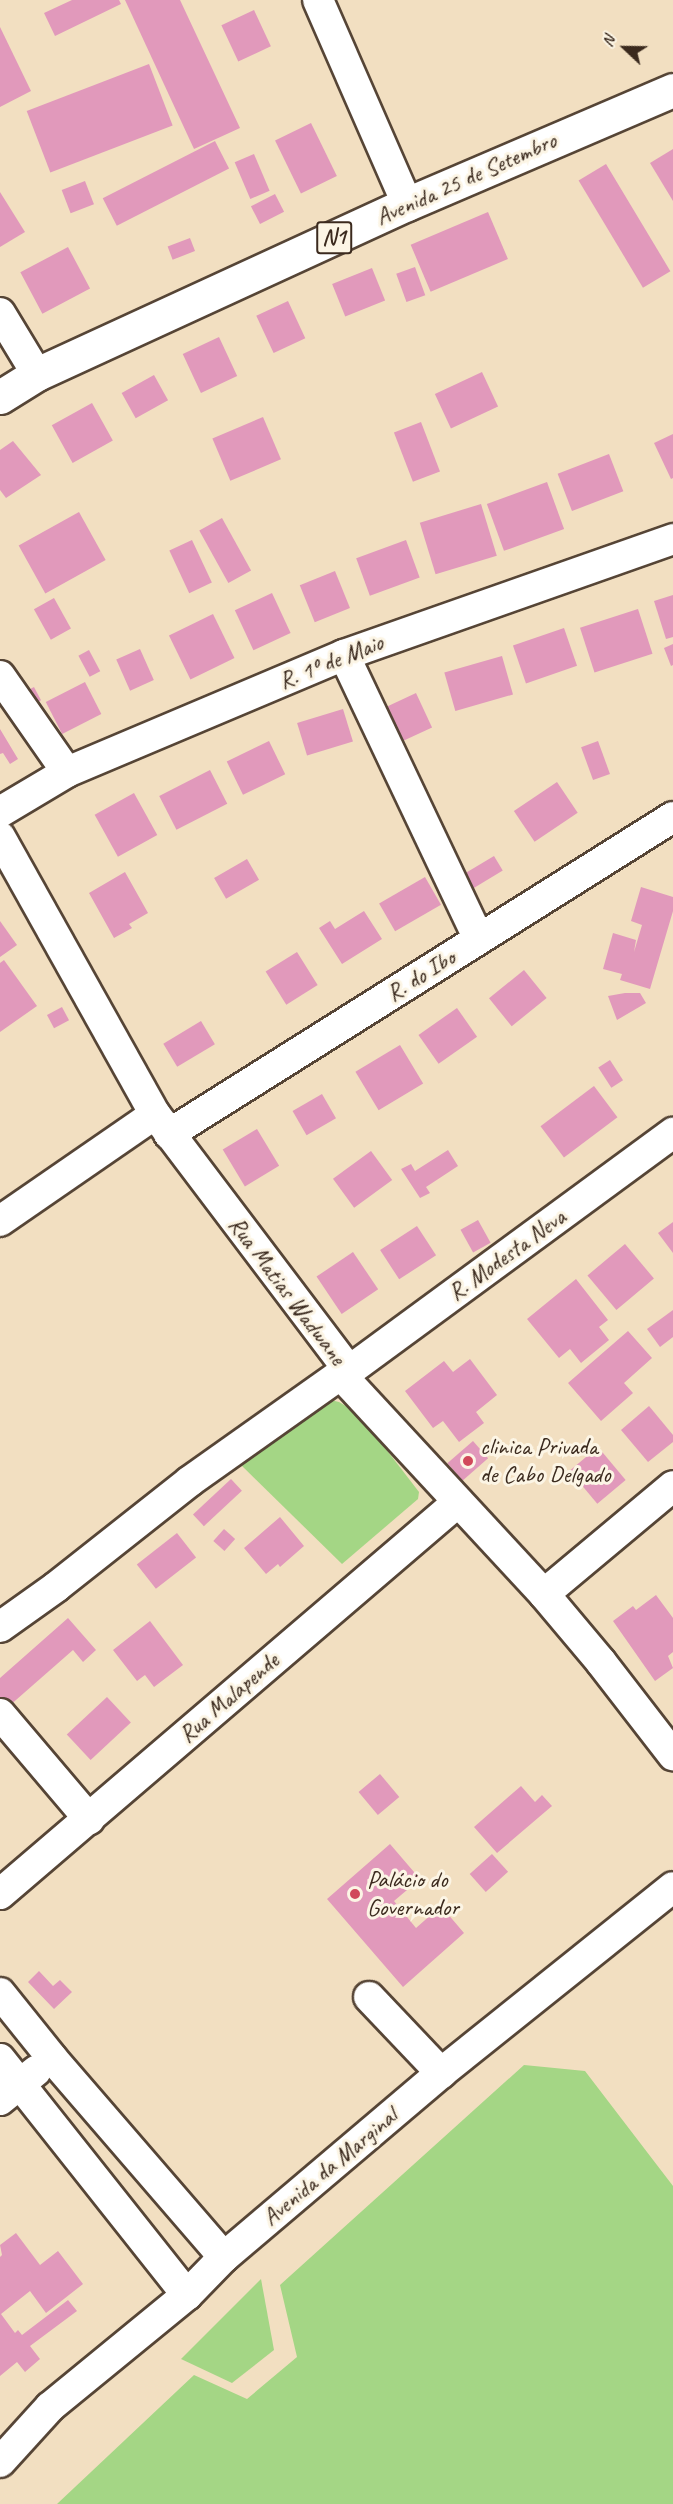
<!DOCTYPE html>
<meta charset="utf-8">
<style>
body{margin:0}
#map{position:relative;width:673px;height:2504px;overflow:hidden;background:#f2dfc1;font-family:Caveat,sans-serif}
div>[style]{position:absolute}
.green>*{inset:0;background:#a4d685}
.building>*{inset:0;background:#e199bb;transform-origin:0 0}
.roads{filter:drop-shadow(2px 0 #564536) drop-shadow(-2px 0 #564536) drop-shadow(0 2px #564536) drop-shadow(0 -2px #564536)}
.minor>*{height:30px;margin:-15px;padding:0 15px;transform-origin:15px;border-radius:15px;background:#fff}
.highway>*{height:33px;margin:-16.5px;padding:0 16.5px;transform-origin:16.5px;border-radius:16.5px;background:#fff}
.dots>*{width:16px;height:16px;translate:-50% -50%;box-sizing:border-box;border:3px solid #fcf5e5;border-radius:50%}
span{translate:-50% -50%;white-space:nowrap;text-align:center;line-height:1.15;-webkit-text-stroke:6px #fcf5e5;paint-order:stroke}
.shield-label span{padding:2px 4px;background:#fcf5e5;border:2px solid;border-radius:4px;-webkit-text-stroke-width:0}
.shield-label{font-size:22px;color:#3b2a1e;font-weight:700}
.street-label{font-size:24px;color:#3b2a1e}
.poi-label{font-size:24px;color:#3b2a1e}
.left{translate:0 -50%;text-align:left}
.north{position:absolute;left:595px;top:18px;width:60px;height:60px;-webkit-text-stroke:4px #fcf5e5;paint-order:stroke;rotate:292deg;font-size:16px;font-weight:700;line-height:24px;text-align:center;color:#3b2a1e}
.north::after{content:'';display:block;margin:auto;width:21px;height:27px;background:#3b2a1e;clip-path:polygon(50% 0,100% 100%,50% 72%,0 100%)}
</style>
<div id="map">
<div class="green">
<i style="clip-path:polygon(318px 1397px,339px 1402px,359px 1414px,419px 1492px,418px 1499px,342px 1564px,238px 1462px)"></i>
<i style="clip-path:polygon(524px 2065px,585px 2071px,673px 2186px,673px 2504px,57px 2504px,194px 2375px,247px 2399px,297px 2357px,280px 2285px)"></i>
<i style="clip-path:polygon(261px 2279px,274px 2350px,232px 2383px,181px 2359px)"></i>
</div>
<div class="building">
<i style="clip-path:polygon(72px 0,119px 0,121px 4px,55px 36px,44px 13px)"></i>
<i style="clip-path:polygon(125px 0,180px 0,240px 128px,194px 149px)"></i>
<i style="left:254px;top:10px;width:40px;height:36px;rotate:65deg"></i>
<i style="clip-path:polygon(0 27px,31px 91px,0 107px)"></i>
<i style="left:149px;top:64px;width:66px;height:131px;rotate:69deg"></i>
<i style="left:311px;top:123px;width:59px;height:40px;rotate:64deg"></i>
<i style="left:215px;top:141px;width:31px;height:126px;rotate:63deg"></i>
<i style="clip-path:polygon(673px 149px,673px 201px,650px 163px)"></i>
<i style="left:254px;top:154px;width:40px;height:21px;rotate:67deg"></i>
<i style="left:606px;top:164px;width:125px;height:32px;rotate:59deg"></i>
<i style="left:85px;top:181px;width:25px;height:25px;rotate:69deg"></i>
<i style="clip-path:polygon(0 192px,25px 232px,0 247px)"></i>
<i style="left:275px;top:194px;width:20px;height:27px;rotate:63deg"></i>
<i style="left:488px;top:212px;width:51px;height:84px;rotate:67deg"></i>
<i style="left:190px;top:238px;width:14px;height:24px;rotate:69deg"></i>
<i style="left:68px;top:247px;width:47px;height:54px;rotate:62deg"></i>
<i style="left:415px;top:267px;width:30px;height:20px;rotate:70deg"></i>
<i style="left:372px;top:268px;width:35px;height:43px;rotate:68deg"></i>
<i style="left:288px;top:301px;width:41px;height:35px;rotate:65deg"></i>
<i style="left:219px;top:337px;width:43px;height:40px;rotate:65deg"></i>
<i style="left:482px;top:372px;width:38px;height:52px;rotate:65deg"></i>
<i style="left:154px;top:375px;width:29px;height:37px;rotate:61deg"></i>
<i style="left:92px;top:403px;width:43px;height:46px;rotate:61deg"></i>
<i style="left:263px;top:417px;width:46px;height:55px;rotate:67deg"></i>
<i style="left:421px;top:422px;width:53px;height:29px;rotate:69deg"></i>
<i style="clip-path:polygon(673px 434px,673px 478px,671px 479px,654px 443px)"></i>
<i style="clip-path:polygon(13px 441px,41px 475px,6px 498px,0 490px,0 450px)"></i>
<i style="left:609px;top:454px;width:40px;height:55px;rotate:69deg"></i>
<i style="left:547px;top:482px;width:50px;height:64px;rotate:70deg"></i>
<i style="left:481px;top:504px;width:54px;height:64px;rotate:73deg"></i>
<i style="left:79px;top:512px;width:55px;height:69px;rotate:61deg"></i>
<i style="left:222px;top:518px;width:60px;height:26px;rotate:61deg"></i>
<i style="left:192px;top:540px;width:47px;height:25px;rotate:65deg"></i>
<i style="left:406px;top:540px;width:40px;height:53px;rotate:70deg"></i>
<i style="left:335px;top:571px;width:40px;height:38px;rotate:68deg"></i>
<i style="left:272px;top:593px;width:44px;height:41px;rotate:65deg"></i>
<i style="clip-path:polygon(673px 595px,673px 637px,666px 639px,654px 601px)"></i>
<i style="left:54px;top:598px;width:35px;height:23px;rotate:61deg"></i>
<i style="left:638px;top:609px;width:47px;height:61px;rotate:72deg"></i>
<i style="left:213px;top:614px;width:49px;height:49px;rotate:64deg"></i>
<i style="left:564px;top:628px;width:40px;height:54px;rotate:71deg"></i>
<i style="clip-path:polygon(673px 644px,673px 665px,671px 666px,664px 648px)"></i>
<i style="left:140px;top:649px;width:34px;height:26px;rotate:66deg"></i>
<i style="left:89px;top:650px;width:24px;height:12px;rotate:62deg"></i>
<i style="left:502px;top:656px;width:40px;height:60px;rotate:74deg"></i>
<i style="left:85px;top:682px;width:36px;height:44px;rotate:63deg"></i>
<i style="left:34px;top:687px;width:15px;height:10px;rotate:62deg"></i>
<i style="left:416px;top:693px;width:38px;height:43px;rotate:65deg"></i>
<i style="left:343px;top:709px;width:34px;height:48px;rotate:73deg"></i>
<i style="clip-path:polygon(0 729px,18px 759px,10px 764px,3px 753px,0 754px)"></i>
<i style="left:269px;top:741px;width:37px;height:47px;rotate:64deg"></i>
<i style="left:598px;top:741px;width:35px;height:18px;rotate:70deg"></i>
<i style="left:210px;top:770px;width:38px;height:57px;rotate:63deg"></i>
<i style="left:557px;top:782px;width:37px;height:52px;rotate:56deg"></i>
<i style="left:134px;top:793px;width:48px;height:45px;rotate:61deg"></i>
<i style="left:494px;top:856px;width:17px;height:40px;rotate:59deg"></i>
<i style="left:247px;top:859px;width:24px;height:38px;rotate:60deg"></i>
<i style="clip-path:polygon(125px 872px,148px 913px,129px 924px,132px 928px,114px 938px,89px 893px)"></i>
<i style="left:425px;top:877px;width:32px;height:53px;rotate:60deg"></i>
<i style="clip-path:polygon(641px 887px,673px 897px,673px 911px,650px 989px,620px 980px,622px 974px,603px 969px,613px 933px,636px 940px,634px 952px,642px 925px,631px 921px)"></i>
<i style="clip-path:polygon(364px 911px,382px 939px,342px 964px,319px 928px,330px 921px,335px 929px)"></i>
<i style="clip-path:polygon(0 921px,17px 945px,0 957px)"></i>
<i style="left:297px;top:952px;width:39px;height:37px;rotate:58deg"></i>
<i style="clip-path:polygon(4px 960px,37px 1006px,0 1032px,0 963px)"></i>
<i style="left:524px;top:970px;width:36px;height:45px;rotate:51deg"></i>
<i style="clip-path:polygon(625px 993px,640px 993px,646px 1003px,617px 1020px,608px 996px)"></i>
<i style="left:62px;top:1007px;width:15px;height:17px;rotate:62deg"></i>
<i style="left:457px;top:1008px;width:35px;height:47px;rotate:55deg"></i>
<i style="left:201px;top:1021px;width:27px;height:44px;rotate:59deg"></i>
<i style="left:400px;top:1045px;width:45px;height:52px;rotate:59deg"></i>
<i style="left:610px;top:1060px;width:24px;height:14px;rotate:57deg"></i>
<i style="left:594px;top:1086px;width:39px;height:67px;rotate:53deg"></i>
<i style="left:322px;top:1094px;width:28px;height:34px;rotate:60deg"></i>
<i style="left:257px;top:1129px;width:43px;height:40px;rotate:59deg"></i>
<i style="clip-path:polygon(448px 1150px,458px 1166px,426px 1187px,430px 1193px,420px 1198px,401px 1169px,411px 1164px,415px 1171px)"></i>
<i style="left:371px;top:1151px;width:36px;height:47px;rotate:54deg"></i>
<i style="left:478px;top:1220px;width:26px;height:20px;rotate:61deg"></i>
<i style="clip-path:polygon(673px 1222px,673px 1253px,658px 1233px)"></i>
<i style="left:417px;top:1226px;width:35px;height:44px;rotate:57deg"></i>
<i style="left:625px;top:1244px;width:45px;height:49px;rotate:50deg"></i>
<i style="left:353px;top:1252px;width:45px;height:44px;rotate:56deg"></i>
<i style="clip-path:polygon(576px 1279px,608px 1320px,599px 1327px,609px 1340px,581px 1363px,570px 1349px,559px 1358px,527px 1319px)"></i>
<i style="clip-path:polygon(673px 1310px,673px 1337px,660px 1347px,647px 1329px)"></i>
<i style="clip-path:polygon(628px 1331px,652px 1358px,624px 1383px,633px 1393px,601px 1421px,568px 1383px)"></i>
<i style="clip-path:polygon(470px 1359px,497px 1395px,476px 1412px,484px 1423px,459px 1442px,443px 1421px,433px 1428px,405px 1391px,444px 1361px,453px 1372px)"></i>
<i style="clip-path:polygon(649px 1406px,673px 1435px,673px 1442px,648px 1462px,621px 1430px)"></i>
<i style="left:473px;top:1441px;width:23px;height:34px;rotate:49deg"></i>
<i style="left:598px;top:1447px;width:43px;height:37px;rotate:50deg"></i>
<i style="left:231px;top:1479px;width:16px;height:52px;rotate:47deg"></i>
<i style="clip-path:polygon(280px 1517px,304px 1546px,280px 1567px,278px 1564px,266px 1574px,244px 1548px)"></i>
<i style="left:224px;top:1529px;width:15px;height:16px;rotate:42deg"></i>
<i style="left:177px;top:1533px;width:31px;height:51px;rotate:52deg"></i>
<i style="clip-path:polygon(656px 1595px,673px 1618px,673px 1652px,668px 1656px,673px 1668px,655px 1681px,613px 1621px,633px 1606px,636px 1610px)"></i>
<i style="clip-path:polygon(68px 1618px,96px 1650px,83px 1662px,73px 1650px,0 1714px,0 1678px)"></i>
<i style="clip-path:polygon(150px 1621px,183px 1665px,154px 1687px,145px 1675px,137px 1681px,113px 1650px)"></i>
<i style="left:107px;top:1697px;width:35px;height:55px;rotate:47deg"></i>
<i style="left:380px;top:1774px;width:30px;height:28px;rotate:50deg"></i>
<i style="clip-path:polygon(521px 1786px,535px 1802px,542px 1795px,552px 1806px,497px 1853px,474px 1827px)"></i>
<i style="clip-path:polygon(390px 1844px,420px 1879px,394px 1901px,416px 1928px,441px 1906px,464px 1933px,403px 1987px,327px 1899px)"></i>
<i style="left:492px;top:1854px;width:24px;height:30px;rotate:48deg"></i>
<i style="clip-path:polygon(39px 1971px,53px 1986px,60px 1980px,72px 1992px,54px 2009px,28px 1982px)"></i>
<i style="clip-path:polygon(16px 2233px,40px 2265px,58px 2251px,83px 2284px,46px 2313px,30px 2291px,1px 2314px,15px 2333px,18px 2330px,22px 2335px,68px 2300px,77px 2311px,30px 2346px,40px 2359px,25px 2372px,17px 2362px,0 2376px,0 2257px,2px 2255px,0 2245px)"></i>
</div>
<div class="roads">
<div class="minor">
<i style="left:318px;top:0;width:223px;rotate:66.4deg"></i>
<i style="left:0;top:313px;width:71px;rotate:58.8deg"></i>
<i style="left:344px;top:655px;width:314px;rotate:64.6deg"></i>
<i style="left:0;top:676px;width:117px;rotate:55.1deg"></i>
<i style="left:0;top:812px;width:78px;rotate:-30.8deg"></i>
<i style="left:67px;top:772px;width:301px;rotate:-22.9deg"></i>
<i style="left:344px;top:655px;width:349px;rotate:-19.4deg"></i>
<i style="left:0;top:837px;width:317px;rotate:60.8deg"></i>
<i style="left:155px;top:1114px;width:320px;rotate:52.9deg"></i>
<i style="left:348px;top:1369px;width:9px;rotate:131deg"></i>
<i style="left:342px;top:1376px;width:297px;rotate:47.2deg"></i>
<i style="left:544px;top:1594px;width:89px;rotate:50deg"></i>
<i style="left:601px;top:1662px;width:118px;rotate:52.3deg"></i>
<i style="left:169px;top:1134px;width:595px;rotate:-32.17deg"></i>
<i style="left:0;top:1221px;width:188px;rotate:-34.6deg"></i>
<i style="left:342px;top:1376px;width:411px;rotate:-36.3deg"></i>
<i style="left:544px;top:1594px;width:168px;rotate:-39.9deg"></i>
<i style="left:0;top:1627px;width:69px;rotate:-35.5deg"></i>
<i style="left:56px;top:1587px;width:171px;rotate:-38.3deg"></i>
<i style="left:190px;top:1481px;width:194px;rotate:-35.3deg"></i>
<i style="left:0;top:1714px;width:138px;rotate:49.7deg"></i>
<i style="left:0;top:1894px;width:603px;rotate:-40.56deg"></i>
<i style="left:0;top:1993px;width:83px;rotate:51.3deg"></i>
<i style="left:52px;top:2058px;width:263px;rotate:49.2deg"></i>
<i style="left:369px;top:1997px;width:105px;rotate:46.5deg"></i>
<i style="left:0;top:2059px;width:301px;rotate:51.6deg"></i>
<i style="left:0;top:2100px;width:46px;rotate:-38.9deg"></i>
<i style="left:0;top:2462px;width:74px;rotate:-47.7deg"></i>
<i style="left:50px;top:2407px;width:177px;rotate:-39.3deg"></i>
<i style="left:187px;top:2295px;width:53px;rotate:-45.8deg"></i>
<i style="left:224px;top:2257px;width:285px;rotate:-40.3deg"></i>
<i style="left:441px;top:2073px;width:297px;rotate:-38.7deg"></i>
</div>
<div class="highway">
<i style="left:0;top:397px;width:44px;rotate:-31.9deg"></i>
<i style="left:37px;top:374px;width:407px;rotate:-24.7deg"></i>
<i style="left:407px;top:204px;width:289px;rotate:-23.2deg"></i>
</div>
</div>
<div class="dots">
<i style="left:468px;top:1461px;background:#d1495b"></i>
<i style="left:355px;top:1894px;background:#d1495b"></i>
</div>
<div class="shield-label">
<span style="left:334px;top:238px">N1</span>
</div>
<div class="street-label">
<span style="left:466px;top:179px;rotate:-24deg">Avenida 25 de Setembro</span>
<span style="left:331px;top:662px;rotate:-22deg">R. 1º de Maio</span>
<span style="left:421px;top:976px;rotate:-32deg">R. do Ibo</span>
<span style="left:507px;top:1255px;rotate:-36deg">R. Modesta Neva</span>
<span style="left:287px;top:1291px;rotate:53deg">Rua Matias Wadwane</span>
<span style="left:229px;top:1698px;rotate:-41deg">Rua Malapende</span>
<span style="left:330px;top:2167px;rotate:-40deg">Avenida da Marginal</span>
</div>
<div class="poi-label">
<span class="left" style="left:480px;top:1461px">clinica Privada<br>de Cabo Delgado</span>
<span class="left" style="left:367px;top:1894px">Palácio do<br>Governador</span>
</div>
<div class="north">N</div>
</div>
